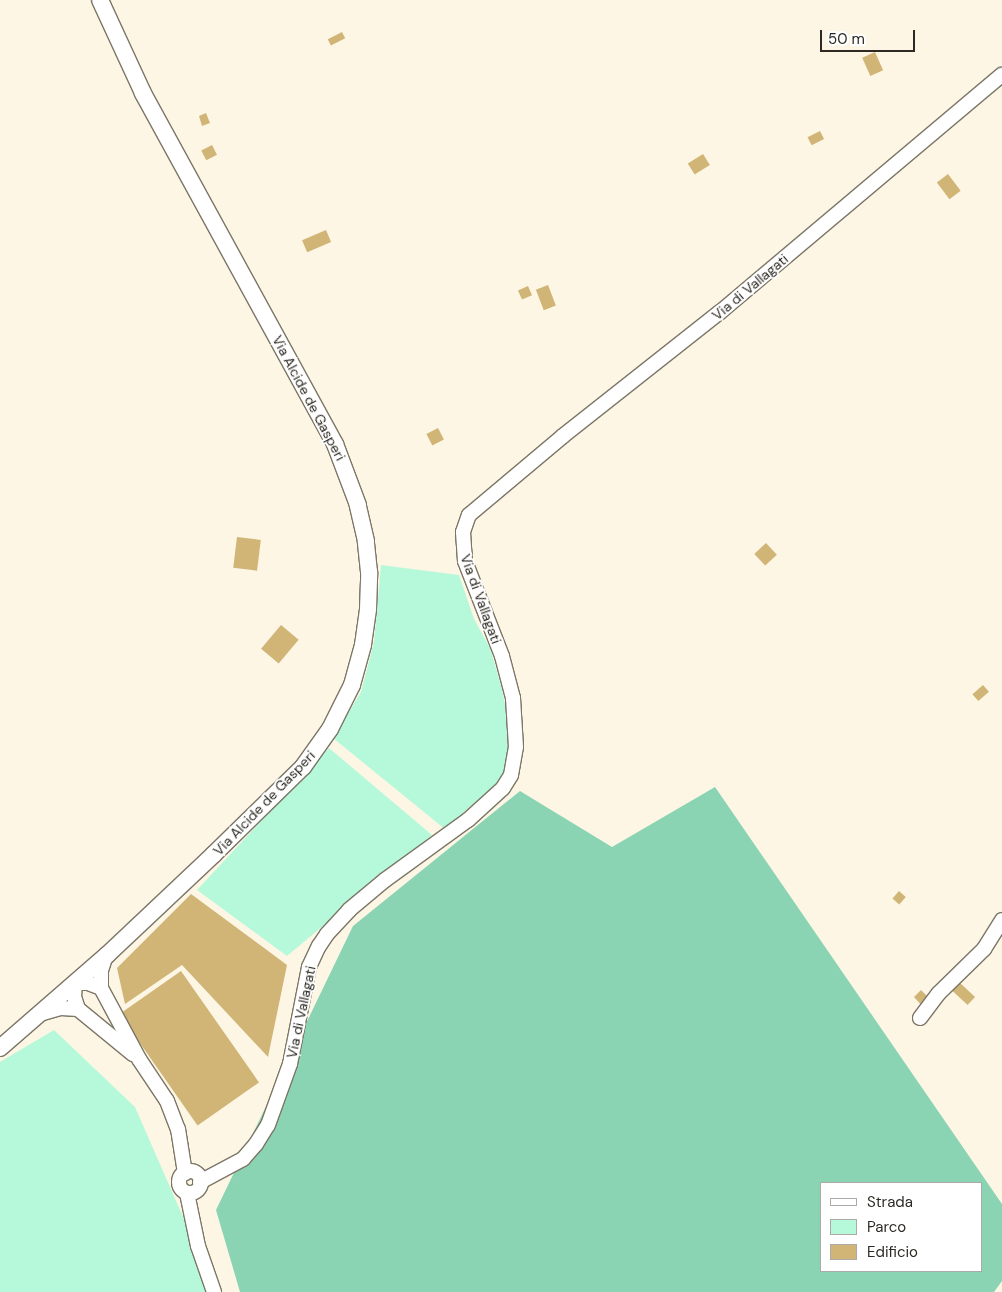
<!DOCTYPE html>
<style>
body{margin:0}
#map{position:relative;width:1002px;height:1292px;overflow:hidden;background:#fdf6e4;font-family:"DM Sans",sans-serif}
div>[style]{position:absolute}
.green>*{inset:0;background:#b6f9da}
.forest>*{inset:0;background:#8bd4b3}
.building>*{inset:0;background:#d0b576;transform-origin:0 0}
.roads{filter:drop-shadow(1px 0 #7c7667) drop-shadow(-1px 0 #7c7667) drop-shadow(0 1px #7c7667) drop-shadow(0 -1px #7c7667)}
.minor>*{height:14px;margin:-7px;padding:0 7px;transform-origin:7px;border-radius:7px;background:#fff}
.minor>.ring{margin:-7px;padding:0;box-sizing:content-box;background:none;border:14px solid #fff;border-radius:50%}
.tertiary>*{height:16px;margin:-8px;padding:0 8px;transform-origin:8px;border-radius:8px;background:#fff}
span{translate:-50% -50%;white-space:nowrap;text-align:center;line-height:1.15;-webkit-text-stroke:4px #fff;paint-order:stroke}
.street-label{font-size:14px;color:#2c2a23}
.legend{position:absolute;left:820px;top:1182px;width:162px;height:90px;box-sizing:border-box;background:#fff;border:1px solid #abaaa7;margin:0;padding:6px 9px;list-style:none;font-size:15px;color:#2c2a23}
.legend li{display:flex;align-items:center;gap:10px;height:25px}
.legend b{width:25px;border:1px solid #abaaa7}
.scale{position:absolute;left:820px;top:30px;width:95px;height:22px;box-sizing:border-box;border:2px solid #2c2a23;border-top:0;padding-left:6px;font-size:15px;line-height:18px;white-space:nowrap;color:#2c2a23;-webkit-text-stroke:4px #fff;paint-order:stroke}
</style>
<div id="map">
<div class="green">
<i style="clip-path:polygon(381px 565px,459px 575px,474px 619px,490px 648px,502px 689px,512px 739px,501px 783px,466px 810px,446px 830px,333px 738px,361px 692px,374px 642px)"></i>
<i style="clip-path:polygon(329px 748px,432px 835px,287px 956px,197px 890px)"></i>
<i style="clip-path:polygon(54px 1030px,135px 1107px,216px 1292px,0 1292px,0 1062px)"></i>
</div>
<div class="forest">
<i style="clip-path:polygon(evenodd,715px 787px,1002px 1204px,1002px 1281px,994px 1292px,240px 1292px,216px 1210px,353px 926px,520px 791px,612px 847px,715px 787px,821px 1183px,981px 1183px,981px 1271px,821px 1271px,821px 1183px)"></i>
</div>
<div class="building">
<i style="left:342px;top:32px;width:7px;height:16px;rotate:63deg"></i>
<i style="left:875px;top:52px;width:20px;height:14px;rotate:66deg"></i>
<i style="clip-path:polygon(206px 113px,210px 123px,202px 126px,199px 116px)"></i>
<i style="left:820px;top:131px;width:9px;height:14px;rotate:63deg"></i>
<i style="left:212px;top:145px;width:11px;height:12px;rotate:63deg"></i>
<i style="left:703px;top:154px;width:13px;height:18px;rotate:58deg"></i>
<i style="left:948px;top:174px;width:21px;height:14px;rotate:53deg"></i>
<i style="left:326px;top:230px;width:13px;height:26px;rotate:67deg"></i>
<i style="left:548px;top:285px;width:22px;height:13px;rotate:69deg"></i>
<i style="left:528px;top:286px;width:10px;height:11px;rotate:66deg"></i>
<i style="left:438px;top:428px;width:13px;height:13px;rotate:63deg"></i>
<i style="left:237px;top:537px;width:24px;height:31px;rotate:7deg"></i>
<i style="left:766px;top:543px;width:16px;height:16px;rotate:47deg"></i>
<i style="left:281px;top:625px;width:23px;height:31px;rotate:40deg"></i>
<i style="left:983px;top:685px;width:9px;height:14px;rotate:49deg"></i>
<i style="left:899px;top:891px;width:9px;height:10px;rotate:41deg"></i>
<i style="clip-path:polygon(191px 894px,287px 965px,268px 1057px,182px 965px,125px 1004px,117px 968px)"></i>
<i style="left:181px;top:971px;width:136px;height:75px;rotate:55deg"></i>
<i style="left:959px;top:982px;width:22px;height:11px;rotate:43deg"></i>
<i style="clip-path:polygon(921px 990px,929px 998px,923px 1007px,914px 997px)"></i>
</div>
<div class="roads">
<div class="minor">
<i style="left:106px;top:955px;width:16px;rotate:108deg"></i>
<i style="left:101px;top:970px;width:18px;rotate:90deg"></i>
<i style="left:101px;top:988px;width:81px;rotate:61.8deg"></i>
<i style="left:139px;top:1059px;width:50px;rotate:56.3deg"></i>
<i style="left:167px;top:1101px;width:30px;rotate:69deg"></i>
<i style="left:178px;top:1129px;width:45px;rotate:81deg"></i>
<i style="left:78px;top:1009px;width:13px;rotate:-108deg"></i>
<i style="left:74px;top:997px;width:14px;rotate:-86deg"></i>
<i style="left:75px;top:983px;width:13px"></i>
<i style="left:88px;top:983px;width:14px;rotate:21deg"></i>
<i style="left:43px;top:1013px;width:19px;rotate:-16deg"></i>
<i style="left:61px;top:1008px;width:17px;rotate:3deg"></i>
<i style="left:78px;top:1009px;width:71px;rotate:39.3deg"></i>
<i style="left:920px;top:1018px;width:31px;rotate:-53deg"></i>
<i style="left:939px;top:993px;width:63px;rotate:-44.4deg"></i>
<i style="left:984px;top:949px;width:34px;rotate:-58deg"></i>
<i class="ring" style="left:179px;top:1171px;width:8px;height:8px"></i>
<i style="left:200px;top:1182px;width:49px;rotate:-28.1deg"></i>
<i style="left:243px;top:1159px;width:20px;rotate:-49deg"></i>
<i style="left:256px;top:1144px;width:22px;rotate:-58deg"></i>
<i style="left:268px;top:1125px;width:65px;rotate:-70.2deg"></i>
<i style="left:290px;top:1064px;width:99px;rotate:-78.9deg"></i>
<i style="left:309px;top:967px;width:23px;rotate:-65deg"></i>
<i style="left:319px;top:946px;width:14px;rotate:-56deg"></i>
<i style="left:327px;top:934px;width:33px;rotate:-47deg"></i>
<i style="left:349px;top:910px;width:47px;rotate:-39.8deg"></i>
<i style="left:385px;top:880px;width:102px;rotate:-35.9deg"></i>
<i style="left:468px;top:820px;width:47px;rotate:-42.4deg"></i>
<i style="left:503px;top:788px;width:15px;rotate:-58deg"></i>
<i style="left:511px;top:775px;width:28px;rotate:-80deg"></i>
<i style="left:516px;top:747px;width:49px;rotate:-93.5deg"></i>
<i style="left:513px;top:698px;width:43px;rotate:-104.7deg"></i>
<i style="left:502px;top:656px;width:102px;rotate:-111.3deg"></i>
<i style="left:465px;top:561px;width:29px;rotate:-94deg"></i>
<i style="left:463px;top:532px;width:18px;rotate:-71deg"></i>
<i style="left:469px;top:515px;width:123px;rotate:-40deg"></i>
<i style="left:563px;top:436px;width:199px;rotate:-38.3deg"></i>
<i style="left:719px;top:313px;width:370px;rotate:-40.1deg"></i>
<i style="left:187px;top:1193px;width:54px;rotate:78.3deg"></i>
<i style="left:198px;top:1246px;width:49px;rotate:70.8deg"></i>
</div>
<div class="tertiary">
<i style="left:0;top:1048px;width:142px;rotate:-41deg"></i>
<i style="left:107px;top:955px;width:146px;rotate:-43.3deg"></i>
<i style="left:213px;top:855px;width:126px;rotate:-44.4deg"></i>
<i style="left:303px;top:767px;width:47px;rotate:-54.6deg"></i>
<i style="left:330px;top:729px;width:49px;rotate:-63.4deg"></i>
<i style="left:352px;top:685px;width:41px;rotate:-74.6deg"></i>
<i style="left:363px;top:645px;width:36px;rotate:-82deg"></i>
<i style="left:368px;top:609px;width:37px;rotate:-88deg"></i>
<i style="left:369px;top:572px;width:31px;rotate:-96deg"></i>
<i style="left:366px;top:541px;width:37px;rotate:-103deg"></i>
<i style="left:358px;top:505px;width:65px;rotate:-110.7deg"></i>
<i style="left:335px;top:444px;width:400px;rotate:-118.7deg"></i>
<i style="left:143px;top:93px;width:102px;rotate:-114.8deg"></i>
</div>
</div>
<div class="street-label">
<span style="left:750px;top:287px;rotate:-40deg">Via di Vallagati</span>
<span style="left:309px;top:398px;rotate:62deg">Via Alcide de Gasperi</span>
<span style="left:481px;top:599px;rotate:70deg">Via di Vallagati</span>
<span style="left:264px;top:803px;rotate:-46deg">Via Alcide de Gasperi</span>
<span style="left:301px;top:1012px;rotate:-78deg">Via di Vallagati</span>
</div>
<ul class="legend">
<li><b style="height:6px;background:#fff"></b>Strada</li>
<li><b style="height:14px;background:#b6f9da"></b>Parco</li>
<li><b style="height:14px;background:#d0b576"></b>Edificio</li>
</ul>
<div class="scale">50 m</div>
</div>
